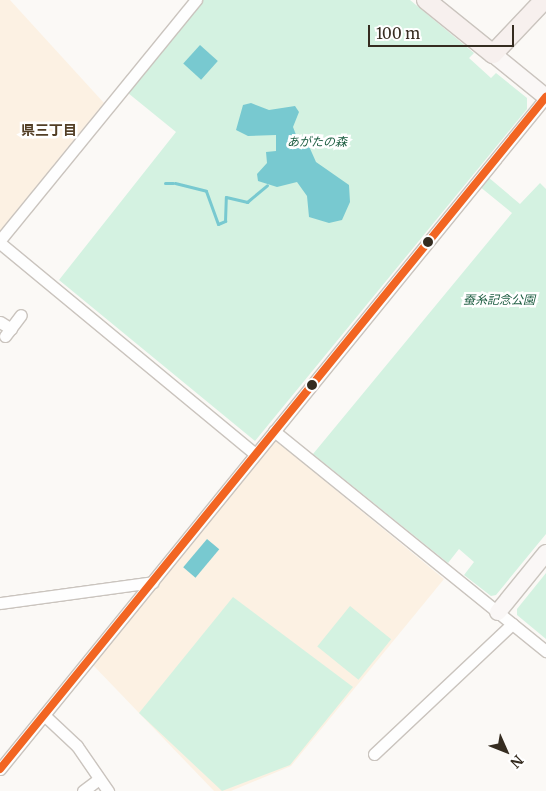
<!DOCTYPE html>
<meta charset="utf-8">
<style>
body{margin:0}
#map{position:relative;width:546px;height:791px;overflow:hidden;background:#fbf9f6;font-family:Merriweather,"Noto Sans JP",serif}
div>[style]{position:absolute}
.built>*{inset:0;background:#fcf1e3}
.green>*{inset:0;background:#d4f2e1;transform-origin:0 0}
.water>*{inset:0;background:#78c9d0;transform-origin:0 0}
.stream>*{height:3px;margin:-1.5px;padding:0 1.5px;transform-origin:1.5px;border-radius:1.5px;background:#78c9d0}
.roads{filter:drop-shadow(1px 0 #cac4be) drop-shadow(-1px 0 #cac4be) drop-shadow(0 1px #cac4be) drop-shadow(0 -1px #cac4be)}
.street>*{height:11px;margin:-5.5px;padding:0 5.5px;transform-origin:5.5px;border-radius:5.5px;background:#fefefe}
.secondary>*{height:16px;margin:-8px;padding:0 8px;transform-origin:8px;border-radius:8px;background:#faf7f6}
.primary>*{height:18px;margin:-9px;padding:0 9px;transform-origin:9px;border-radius:9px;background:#f7f0ee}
.bus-1>*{height:8px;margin:-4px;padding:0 4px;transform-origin:4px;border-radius:4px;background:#f26522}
.dots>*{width:14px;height:14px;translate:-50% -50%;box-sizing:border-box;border:2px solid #fff;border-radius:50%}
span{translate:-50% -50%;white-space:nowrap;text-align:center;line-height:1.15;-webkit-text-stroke:5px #fff;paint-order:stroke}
.park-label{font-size:12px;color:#1d5d41;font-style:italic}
.neighbourhood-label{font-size:14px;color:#523e25;font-weight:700}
.north{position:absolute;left:481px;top:726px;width:50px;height:50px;-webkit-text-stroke:4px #fff;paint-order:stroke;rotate:134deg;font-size:14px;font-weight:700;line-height:20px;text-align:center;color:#352c20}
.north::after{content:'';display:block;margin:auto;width:18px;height:22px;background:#352c20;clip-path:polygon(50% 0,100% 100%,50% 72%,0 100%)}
.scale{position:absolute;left:368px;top:25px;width:146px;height:22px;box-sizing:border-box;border:2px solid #352c20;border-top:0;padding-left:6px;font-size:15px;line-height:18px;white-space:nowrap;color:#352c20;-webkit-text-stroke:4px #fff;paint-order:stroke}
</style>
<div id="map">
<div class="built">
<i style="clip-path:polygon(0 0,10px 0,104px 103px,0 231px)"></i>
<i style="clip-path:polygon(275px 440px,444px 579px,291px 766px,231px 791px,214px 791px,92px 664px)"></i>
</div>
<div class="green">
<i style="clip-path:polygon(201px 0,410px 0,474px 53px,469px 58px,491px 78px,496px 73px,527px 98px,527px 109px,255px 441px,59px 280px,176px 132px,128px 93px)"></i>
<i style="clip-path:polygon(488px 177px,520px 204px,540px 183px,546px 189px,546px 534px,496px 595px,491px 596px,464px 575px,474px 562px,459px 549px,448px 563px,313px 454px,512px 213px,479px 186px)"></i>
<i style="clip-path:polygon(546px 573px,546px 639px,517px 615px,517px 609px)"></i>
<i style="clip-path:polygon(233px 597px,353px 687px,290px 765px,222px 791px,139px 713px)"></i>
<i style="left:350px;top:606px;width:53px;height:52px;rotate:39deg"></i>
</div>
<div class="water">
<i style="left:200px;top:45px;width:24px;height:25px;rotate:42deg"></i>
<i style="clip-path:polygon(251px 103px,269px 110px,295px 106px,299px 112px,293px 127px,298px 140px,308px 144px,316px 162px,349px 185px,350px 202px,342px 220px,329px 223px,309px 217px,307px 196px,297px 182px,277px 187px,258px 181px,257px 174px,267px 163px,266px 152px,276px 151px,276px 135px,248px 136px,236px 130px,243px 105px)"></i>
<i style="left:207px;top:539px;width:16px;height:37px;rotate:40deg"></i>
</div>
<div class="stream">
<i style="left:165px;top:183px;width:8px"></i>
<i style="left:175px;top:183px;width:32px;rotate:14deg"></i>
<i style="left:206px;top:191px;width:35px;rotate:70deg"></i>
<i style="left:218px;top:224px;width:8px;rotate:-23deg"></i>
<i style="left:225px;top:221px;width:24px;rotate:-88deg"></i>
<i style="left:226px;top:197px;width:22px;rotate:13deg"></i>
<i style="left:247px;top:202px;width:26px;rotate:-40deg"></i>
</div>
<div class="roads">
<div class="street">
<i style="left:0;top:240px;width:310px;rotate:-50.8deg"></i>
<i style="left:0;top:243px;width:330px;rotate:39.6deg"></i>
<i style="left:0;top:322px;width:13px;rotate:32deg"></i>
<i style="left:5px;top:336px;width:26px;rotate:-53deg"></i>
<i style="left:274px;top:431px;width:350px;rotate:39deg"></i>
<i style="left:0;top:603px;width:154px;rotate:-7.8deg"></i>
<i style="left:44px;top:715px;width:45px;rotate:43.2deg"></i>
<i style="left:77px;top:746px;width:55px;rotate:55.4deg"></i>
<i style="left:374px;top:754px;width:190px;rotate:-43.3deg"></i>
<i style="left:0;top:769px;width:866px;rotate:-50.91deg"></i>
<i style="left:83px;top:791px;width:20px;rotate:-37deg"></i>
</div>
<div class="secondary">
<i style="left:493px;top:54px;width:68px;rotate:39.1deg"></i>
<i style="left:498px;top:612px;width:76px;rotate:-50.9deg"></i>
</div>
<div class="primary">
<i style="left:426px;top:0;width:86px;rotate:38.9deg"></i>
<i style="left:493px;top:54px;width:74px;rotate:-46.6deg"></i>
</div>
</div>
<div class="bus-1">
<i style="left:0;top:769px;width:866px;rotate:-50.91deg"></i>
</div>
<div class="dots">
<i style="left:428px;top:242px;background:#352c20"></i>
<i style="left:312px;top:385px;background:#352c20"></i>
</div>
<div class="park-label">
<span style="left:317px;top:142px">あがたの森</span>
<span style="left:499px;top:300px">蚕糸記念公園</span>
</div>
<div class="neighbourhood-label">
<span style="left:49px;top:130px">県三丁目</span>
</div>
<div class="north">N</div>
<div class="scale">100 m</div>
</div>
